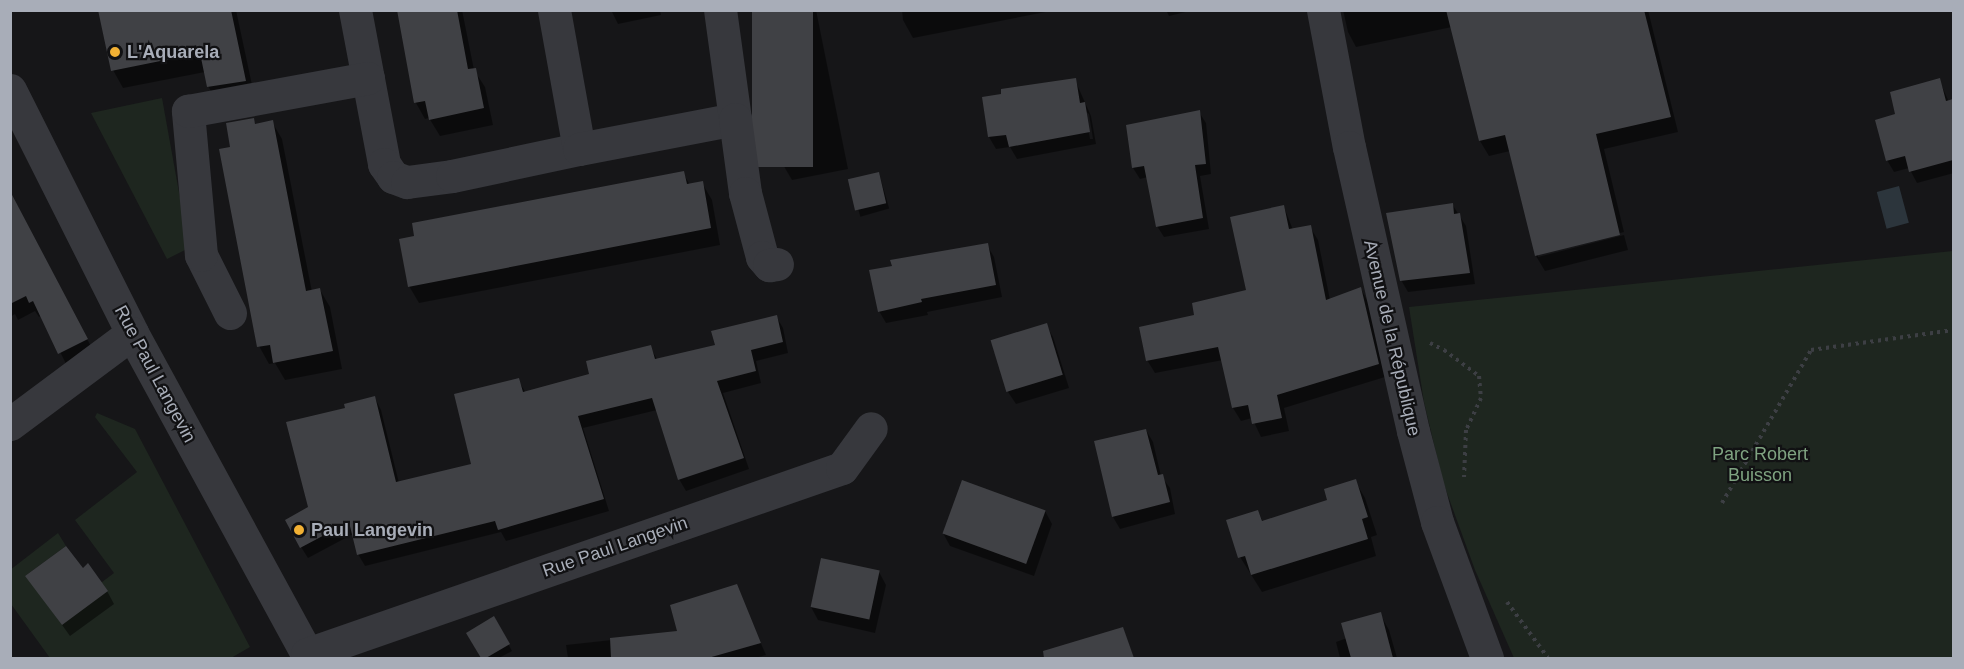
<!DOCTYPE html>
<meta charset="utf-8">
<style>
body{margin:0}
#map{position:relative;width:1964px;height:669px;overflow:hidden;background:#161618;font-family:Arial,sans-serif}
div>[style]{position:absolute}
.green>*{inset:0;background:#1e261f}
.water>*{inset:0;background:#2c353c;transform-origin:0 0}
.shadow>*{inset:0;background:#0007;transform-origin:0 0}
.building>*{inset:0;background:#404145;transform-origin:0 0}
.path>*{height:4px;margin-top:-2px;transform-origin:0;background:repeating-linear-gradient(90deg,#3d3f44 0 3px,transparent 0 7.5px)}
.minor>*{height:33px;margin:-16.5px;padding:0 16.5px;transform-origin:16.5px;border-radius:16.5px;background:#37383d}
.dots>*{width:16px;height:16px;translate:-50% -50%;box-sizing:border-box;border:3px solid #111113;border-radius:50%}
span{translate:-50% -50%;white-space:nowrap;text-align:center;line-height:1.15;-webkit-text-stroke:4.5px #111113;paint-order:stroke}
.poi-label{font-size:18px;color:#a8adb8;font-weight:700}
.left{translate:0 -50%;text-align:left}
.street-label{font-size:18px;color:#a8adb8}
.park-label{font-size:18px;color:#7fa381}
.frame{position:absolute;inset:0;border:12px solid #a8adb8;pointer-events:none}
</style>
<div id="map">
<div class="green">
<i style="clip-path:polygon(162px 98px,189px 248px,167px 259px,91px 113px)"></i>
<i style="clip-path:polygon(1953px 251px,1953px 658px,1514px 658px,1475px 570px,1443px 482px,1424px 402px,1409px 307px)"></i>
<i style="clip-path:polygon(97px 413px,135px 429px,250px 647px,231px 658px,50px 658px,11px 604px,10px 570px,58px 533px,66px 546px,25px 576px,102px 582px,114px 573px,75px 520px,137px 472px,95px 417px)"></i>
</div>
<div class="water">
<i style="left:1899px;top:186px;width:38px;height:23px;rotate:75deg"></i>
</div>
<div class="shadow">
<i style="clip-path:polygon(100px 10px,236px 10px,255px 99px,218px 103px,208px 86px,205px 72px,123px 88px,113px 70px)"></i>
<i style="clip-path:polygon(398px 10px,462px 10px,474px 70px,485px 87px,493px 125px,440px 136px,429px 118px,425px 119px,416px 103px)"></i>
<i style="clip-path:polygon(611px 10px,660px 10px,661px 15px,618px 24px)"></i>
<i style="clip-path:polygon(754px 10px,816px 10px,848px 169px,792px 180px,782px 163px)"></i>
<i style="clip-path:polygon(902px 10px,1056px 10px,913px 38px,903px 20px)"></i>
<i style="clip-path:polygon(1166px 10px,1194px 10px,1169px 16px)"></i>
<i style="clip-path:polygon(1343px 10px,1648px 10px,1678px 132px,1604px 149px,1624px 232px,1538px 254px,1538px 257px,1624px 235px,1628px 250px,1545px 271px,1536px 256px,1510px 151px,1489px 156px,1480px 141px,1452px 27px,1356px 47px,1348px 32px)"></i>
<i style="clip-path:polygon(evenodd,1075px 80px,1091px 116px,1096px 144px,1017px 159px,1010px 147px,996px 149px,989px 137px,1075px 80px,1085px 111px,1089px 114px,1093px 139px,1090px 139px,1085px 111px)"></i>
<i style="clip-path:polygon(1939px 80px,1949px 102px,1954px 101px,1954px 173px,1917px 183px,1909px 168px,1894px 172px,1887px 160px,1897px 115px)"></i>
<i style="clip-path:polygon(1199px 112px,1206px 123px,1211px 174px,1200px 176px,1209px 229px,1164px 237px,1157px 226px,1148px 177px,1140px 179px,1133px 168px)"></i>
<i style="clip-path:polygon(253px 120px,256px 125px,272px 122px,282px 139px,312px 292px,320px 290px,330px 307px,342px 369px,285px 380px,275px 363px,269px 364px,259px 346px,232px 148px)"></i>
<i style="clip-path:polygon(683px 173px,690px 185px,702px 183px,712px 200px,720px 245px,419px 303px,409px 286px)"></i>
<i style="left:879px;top:173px;width:37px;height:30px;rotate:74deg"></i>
<i style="clip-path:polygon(10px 193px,95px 354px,68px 368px,42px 315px,39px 317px,35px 311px,18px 320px,15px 314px,10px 317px)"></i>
<i style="clip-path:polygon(1452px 204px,1466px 226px,1475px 284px,1408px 292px,1401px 280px)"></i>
<i style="clip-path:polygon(1284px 207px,1293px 230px,1310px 227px,1318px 240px,1330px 300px,1361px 289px,1368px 302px,1385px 377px,1284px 408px,1289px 431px,1261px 437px,1252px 418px,1241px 421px,1233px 408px,1223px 360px,1155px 373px,1147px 360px,1195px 316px,1247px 292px)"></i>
<i style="clip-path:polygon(987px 245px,994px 257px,1002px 297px,927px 312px,928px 315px,886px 323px,879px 311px)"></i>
<i style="clip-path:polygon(776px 316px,783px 328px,788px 353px,756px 361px,761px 383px,723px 393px,749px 469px,686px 491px,679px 479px,657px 410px,583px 428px,609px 511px,506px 541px,501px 532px,365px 566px,358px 554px,353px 534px,308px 558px,301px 547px,309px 507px,347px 409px,375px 398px,381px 410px,399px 483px,473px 465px,518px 380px,526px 393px,591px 375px,650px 347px,657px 359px,717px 346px)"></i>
<i style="clip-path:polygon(1046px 325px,1053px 337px,1069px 388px,1016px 404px,1008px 392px)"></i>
<i style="clip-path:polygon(1146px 430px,1153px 442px,1161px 476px,1170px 488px,1175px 514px,1120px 529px,1113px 517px,1096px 443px)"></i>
<i style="clip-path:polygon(1355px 481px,1365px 498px,1377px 535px,1371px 537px,1376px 556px,1262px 592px,1240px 557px,1258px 511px,1263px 522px,1329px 501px)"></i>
<i style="clip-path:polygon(1045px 511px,1052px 524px,1034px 576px,950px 546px,943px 533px)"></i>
<i style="clip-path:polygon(82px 570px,107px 591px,114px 604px,70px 636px,27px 576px)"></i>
<i style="clip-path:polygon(879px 572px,886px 585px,875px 633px,818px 620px,811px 607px)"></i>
<i style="clip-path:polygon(736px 586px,766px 655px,755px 658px,687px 658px,672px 606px)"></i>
<i style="clip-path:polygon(1380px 614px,1389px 630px,1397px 658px,1340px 658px,1336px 642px,1347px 638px)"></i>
<i style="clip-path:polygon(494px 618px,512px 651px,499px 658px,483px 658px,468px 633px)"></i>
<i style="clip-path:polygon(1123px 628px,1134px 658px,1098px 658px,1092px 638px)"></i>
<i style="clip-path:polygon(630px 638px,637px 649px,638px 658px,568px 658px,566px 645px)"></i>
</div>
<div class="building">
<i style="clip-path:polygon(98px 10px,231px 10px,246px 81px,207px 87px,200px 53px,111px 71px)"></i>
<i style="clip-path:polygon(397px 10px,457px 10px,468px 69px,476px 68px,484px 108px,429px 120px,425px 101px,414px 103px)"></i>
<i style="left:752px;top:10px;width:61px;height:157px"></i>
<i style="clip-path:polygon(1446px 10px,1644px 10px,1671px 117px,1596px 134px,1620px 235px,1535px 256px,1505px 135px,1479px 141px)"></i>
<i style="clip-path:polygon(1076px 78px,1080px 103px,1085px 102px,1090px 132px,1009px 147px,1006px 135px,988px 137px,982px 97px,1001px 94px,1001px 89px)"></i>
<i style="clip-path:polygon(1940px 78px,1946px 101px,1953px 99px,1953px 160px,1909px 172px,1905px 156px,1886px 161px,1875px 120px,1895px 114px,1890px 92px)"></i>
<i style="clip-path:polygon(1200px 110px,1206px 164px,1195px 165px,1203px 218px,1156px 227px,1144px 166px,1132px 168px,1126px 125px)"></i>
<i style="clip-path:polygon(254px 118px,255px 124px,273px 120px,306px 291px,320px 288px,333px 351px,273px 363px,270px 345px,257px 347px,219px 149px,230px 147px,226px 123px)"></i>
<i style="clip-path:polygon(684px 171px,687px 184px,703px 181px,711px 228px,408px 287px,399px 239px,414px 236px,412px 223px)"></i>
<i style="left:879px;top:172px;width:32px;height:32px;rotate:77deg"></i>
<i style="clip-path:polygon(10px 191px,88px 339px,58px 354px,33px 301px,29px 303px,26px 296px,10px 304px)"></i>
<i style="clip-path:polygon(1453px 203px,1454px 214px,1460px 213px,1470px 273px,1400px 281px,1386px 213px)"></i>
<i style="clip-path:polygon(1284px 205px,1289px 229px,1311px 225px,1326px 300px,1361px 287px,1379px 364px,1277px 395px,1282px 418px,1252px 424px,1248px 405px,1232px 408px,1218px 347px,1146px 361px,1139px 327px,1194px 315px,1192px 303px,1246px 290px,1230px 217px)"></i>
<i style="clip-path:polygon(988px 243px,996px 285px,921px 299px,922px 302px,878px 312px,869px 270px,892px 266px,890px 260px)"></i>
<i style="clip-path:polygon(777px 315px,783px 342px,751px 350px,756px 371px,717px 381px,744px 458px,678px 480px,652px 398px,578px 416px,604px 499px,498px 530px,495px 521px,357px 555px,349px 522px,300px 548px,285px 520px,308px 507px,286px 422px,345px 408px,344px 404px,375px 396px,396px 482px,471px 464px,454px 394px,519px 378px,523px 392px,589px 374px,586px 361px,651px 345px,655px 359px,715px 345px,711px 331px)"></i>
<i style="left:1047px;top:323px;width:54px;height:59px;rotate:73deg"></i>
<i style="clip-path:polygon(1146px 429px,1158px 475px,1163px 474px,1170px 502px,1112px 517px,1094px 441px)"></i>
<i style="clip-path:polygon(1356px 479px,1368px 517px,1362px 519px,1368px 539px,1251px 575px,1245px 556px,1238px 558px,1226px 520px,1258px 510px,1262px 521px,1327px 500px,1324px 489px)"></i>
<i style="left:962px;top:480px;width:89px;height:57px;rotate:20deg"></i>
<i style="clip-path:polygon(66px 546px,83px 568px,88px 563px,108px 591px,62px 625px,25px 576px)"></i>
<i style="left:821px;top:558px;width:60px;height:50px;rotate:12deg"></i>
<i style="clip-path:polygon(737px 584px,761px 643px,708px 658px,611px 658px,610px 638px,677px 631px,670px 605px)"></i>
<i style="clip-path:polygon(1381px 612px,1393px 658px,1351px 658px,1341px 623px)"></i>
<i style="clip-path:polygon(494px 616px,510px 644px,486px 658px,481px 658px,466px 633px)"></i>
<i style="clip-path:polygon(1123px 627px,1134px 658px,1044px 658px,1043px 651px)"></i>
</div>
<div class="path">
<i style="left:1430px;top:343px;width:16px;rotate:27deg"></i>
<i style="left:1444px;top:350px;width:44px;rotate:36.6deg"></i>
<i style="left:1479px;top:376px;width:22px;rotate:85deg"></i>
<i style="left:1481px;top:398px;width:35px;rotate:115deg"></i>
<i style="left:1466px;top:430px;width:47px;rotate:92.4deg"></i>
<i style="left:1722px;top:503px;width:177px;rotate:-59.8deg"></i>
<i style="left:1811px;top:350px;width:144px;rotate:-8deg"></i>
<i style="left:1507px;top:602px;width:69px;rotate:53.8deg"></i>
</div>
<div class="minor">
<i style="left:355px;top:10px;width:157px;rotate:79.3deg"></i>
<i style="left:384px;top:164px;width:16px;rotate:55deg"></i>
<i style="left:393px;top:177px;width:15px;rotate:20deg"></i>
<i style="left:407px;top:182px;width:45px;rotate:-7.6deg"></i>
<i style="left:452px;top:176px;width:130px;rotate:-12deg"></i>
<i style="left:554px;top:10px;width:141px;rotate:79.8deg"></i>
<i style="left:579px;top:149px;width:159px;rotate:-10.9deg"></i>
<i style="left:735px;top:119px;width:110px;rotate:-97.8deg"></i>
<i style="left:1323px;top:10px;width:139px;rotate:79.3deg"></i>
<i style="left:1349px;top:147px;width:291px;rotate:77.3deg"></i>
<i style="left:1413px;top:431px;width:94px;rotate:75.2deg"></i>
<i style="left:1437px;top:522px;width:145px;rotate:69.8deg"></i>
<i style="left:10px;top:90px;width:272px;rotate:63.3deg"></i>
<i style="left:132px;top:333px;width:370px;rotate:61.4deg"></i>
<i style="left:735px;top:119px;width:75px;rotate:82.3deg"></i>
<i style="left:745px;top:193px;width:66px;rotate:75.1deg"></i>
<i style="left:762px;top:257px;width:11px;rotate:49deg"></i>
<i style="left:769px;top:265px;width:8px;rotate:-7deg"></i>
<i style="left:230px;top:313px;width:65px;rotate:-116.6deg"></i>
<i style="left:201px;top:255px;width:145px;rotate:-95.2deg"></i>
<i style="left:188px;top:111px;width:183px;rotate:-10.4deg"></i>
<i style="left:10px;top:424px;width:152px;rotate:-36.7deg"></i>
<i style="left:307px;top:654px;width:566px;rotate:-19.17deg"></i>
<i style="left:842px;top:468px;width:49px;rotate:-54.1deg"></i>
</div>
<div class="dots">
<i style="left:115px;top:52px;background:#f2b134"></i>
<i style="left:299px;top:530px;background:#f2b134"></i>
</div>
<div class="poi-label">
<span class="left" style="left:127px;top:52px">L'Aquarela</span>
<span class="left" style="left:311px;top:530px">Paul Langevin</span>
</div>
<div class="street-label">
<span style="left:1392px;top:338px;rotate:77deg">Avenue de la République</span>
<span style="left:155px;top:374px;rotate:62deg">Rue Paul Langevin</span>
<span style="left:615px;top:547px;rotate:-19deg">Rue Paul Langevin</span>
</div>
<div class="park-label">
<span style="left:1760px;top:465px">Parc Robert<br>Buisson</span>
</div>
<div class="frame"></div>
</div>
